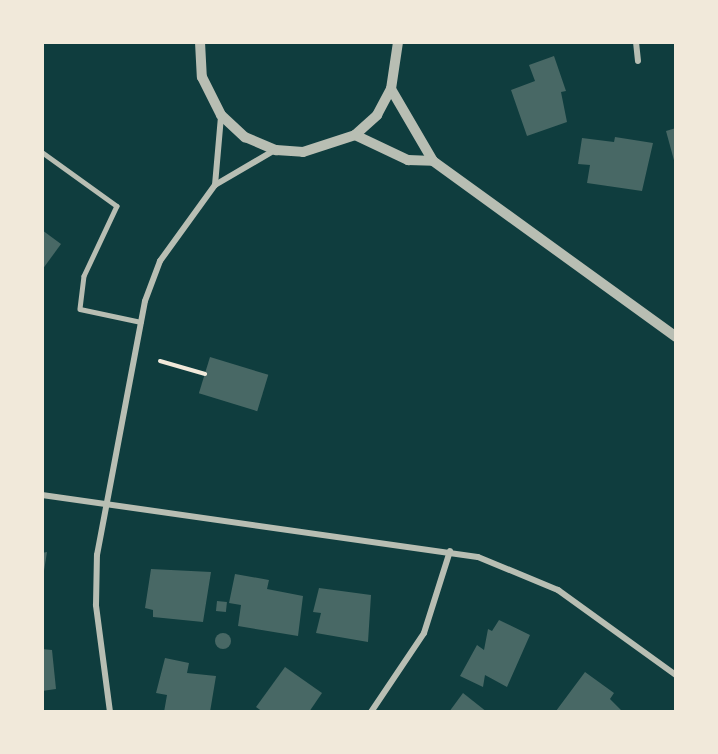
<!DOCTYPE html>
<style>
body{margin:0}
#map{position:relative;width:718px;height:754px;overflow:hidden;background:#0f3d3e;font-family:"DM Sans",sans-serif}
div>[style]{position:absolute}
.building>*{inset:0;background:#486865;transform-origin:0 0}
.round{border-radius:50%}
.path>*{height:4px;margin:-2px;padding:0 2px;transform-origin:2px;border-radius:2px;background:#f1e9da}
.service>*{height:4.5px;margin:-2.25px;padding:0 2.25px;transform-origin:2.25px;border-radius:2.25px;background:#b8beb3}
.minor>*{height:6px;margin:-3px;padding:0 3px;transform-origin:3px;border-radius:3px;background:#b8beb3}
.tertiary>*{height:10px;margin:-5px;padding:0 5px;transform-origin:5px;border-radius:5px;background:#b8beb3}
span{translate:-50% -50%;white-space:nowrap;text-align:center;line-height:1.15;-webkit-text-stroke:6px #f1e9da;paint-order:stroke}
.frame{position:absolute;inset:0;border:44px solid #f1e9da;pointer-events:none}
</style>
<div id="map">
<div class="building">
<i style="clip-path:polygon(554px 56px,566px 91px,561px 92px,567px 122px,527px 136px,511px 90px,535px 81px,529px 65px)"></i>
<i style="clip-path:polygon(676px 128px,676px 164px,675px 164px,666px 131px)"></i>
<i style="clip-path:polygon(615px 137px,653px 143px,642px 191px,587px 183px,590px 165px,578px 164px,582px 138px,614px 142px)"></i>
<i style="clip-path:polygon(42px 230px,61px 244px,42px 270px)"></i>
<i style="left:210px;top:357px;width:61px;height:38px;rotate:17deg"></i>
<i style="clip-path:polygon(47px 552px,43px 577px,42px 577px,42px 553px)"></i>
<i style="clip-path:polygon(151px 569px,211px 572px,203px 622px,153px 617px,153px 610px,145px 608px)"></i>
<i style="clip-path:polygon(235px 574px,269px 580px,267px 589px,303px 596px,298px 636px,238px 626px,241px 605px,229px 603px)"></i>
<i style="clip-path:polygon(319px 588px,371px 595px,368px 642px,316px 633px,321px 613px,313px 612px)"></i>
<i style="left:217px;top:601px;width:10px;height:10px;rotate:6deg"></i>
<i style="clip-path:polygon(499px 620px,530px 635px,507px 687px,485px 675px,483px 687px,460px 676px,477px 645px,484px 650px,488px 629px,492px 631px)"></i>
<i class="round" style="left:215px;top:633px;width:16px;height:16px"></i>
<i style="clip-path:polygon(42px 649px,52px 650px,56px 689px,42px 691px)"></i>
<i style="clip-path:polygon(165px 658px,189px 663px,187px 673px,216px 676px,210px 712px,164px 712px,167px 695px,156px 693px)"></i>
<i style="clip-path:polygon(285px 667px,322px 693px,309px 712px,263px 712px,256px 707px)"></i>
<i style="clip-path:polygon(585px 672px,614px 693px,610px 699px,623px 712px,556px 711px)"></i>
<i style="clip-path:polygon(463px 693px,487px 712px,449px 712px)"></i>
</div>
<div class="path">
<i style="left:160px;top:361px;width:47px;rotate:16.1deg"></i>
</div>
<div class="service">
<i style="left:42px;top:152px;width:92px;rotate:35.8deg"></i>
<i style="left:117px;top:206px;width:77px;rotate:115.2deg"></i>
<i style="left:84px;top:276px;width:33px;rotate:97deg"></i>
<i style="left:80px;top:309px;width:62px;rotate:12deg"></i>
</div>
<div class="minor">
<i style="left:636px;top:42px;width:19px;rotate:84deg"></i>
<i style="left:215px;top:185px;width:69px;rotate:-85deg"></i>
<i style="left:42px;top:495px;width:440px;rotate:8.1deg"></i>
<i style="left:478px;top:557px;width:87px;rotate:22.4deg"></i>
<i style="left:558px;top:590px;width:145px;rotate:35.8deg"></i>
<i style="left:110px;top:712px;width:108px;rotate:-97.5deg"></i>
<i style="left:96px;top:605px;width:50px;rotate:-88.9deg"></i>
<i style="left:97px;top:555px;width:258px;rotate:-79.3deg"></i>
<i style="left:145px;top:301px;width:43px;rotate:-69.4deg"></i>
<i style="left:160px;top:261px;width:94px;rotate:-54.1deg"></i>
<i style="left:215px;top:185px;width:69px;rotate:-30.3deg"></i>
<i style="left:371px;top:712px;width:95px;rotate:-56.1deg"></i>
<i style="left:424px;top:633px;width:86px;rotate:-72.4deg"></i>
</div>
<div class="tertiary">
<i style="left:200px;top:42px;width:35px;rotate:87deg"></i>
<i style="left:202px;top:77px;width:42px;rotate:63.4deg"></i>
<i style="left:221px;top:115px;width:33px;rotate:43deg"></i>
<i style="left:245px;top:137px;width:34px;rotate:23deg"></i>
<i style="left:276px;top:150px;width:27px;rotate:4deg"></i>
<i style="left:303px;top:152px;width:55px;rotate:-18.1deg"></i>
<i style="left:355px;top:135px;width:30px;rotate:-42deg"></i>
<i style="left:377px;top:115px;width:30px;rotate:-62deg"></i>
<i style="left:391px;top:89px;width:48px;rotate:-81.5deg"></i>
<i style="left:391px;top:89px;width:83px;rotate:59.7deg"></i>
<i style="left:433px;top:161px;width:300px;rotate:35.9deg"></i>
<i style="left:355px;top:135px;width:59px;rotate:25.3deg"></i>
<i style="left:408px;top:160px;width:25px;rotate:2deg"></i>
</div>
<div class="frame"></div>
</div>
